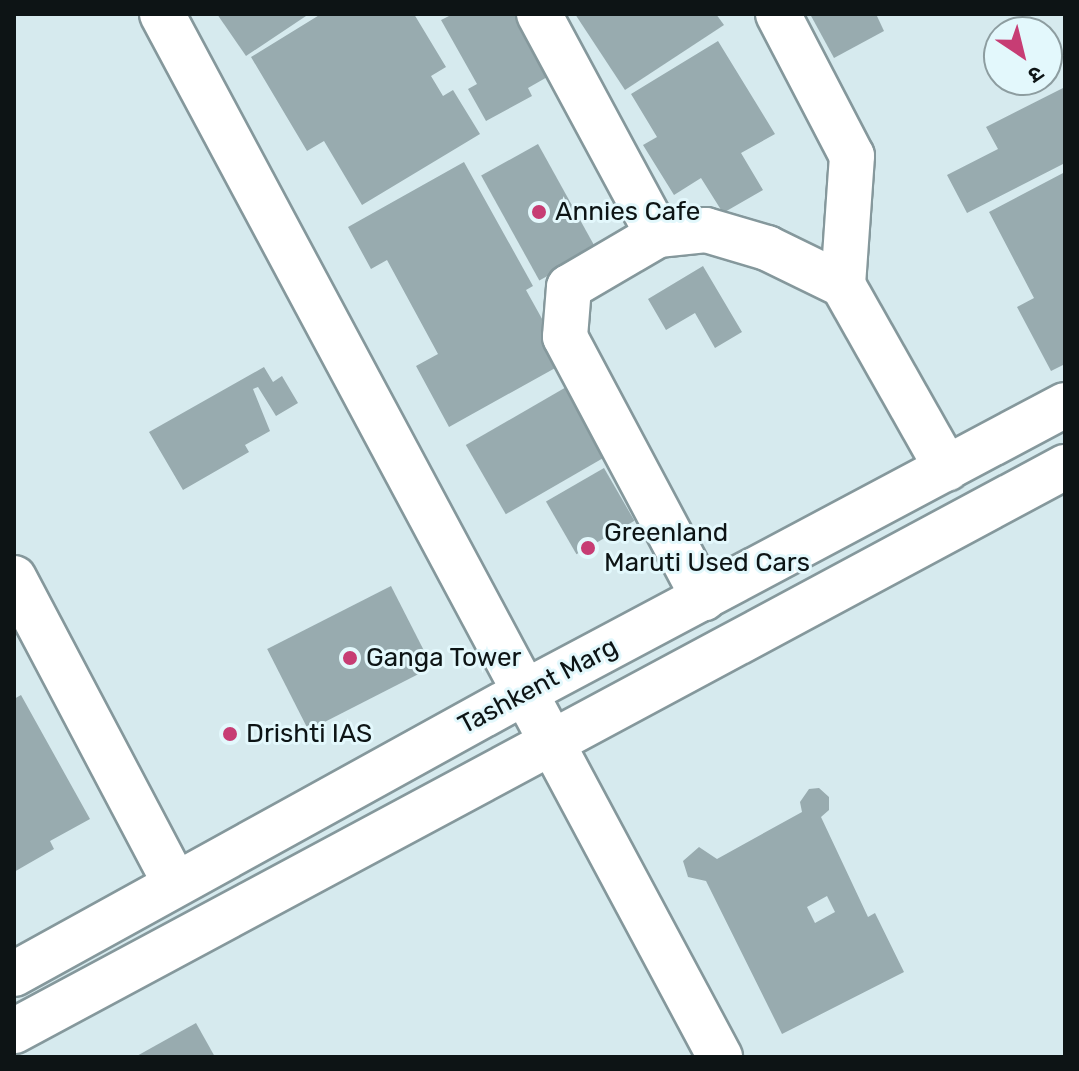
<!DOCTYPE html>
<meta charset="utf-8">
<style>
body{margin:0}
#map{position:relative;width:1079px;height:1071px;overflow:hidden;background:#d6eaee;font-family:Rubik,"Noto Sans Devanagari",sans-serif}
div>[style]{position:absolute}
.building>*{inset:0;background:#98abaf;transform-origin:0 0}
.roads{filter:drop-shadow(2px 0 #85989c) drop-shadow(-2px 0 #85989c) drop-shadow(0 2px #85989c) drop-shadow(0 -2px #85989c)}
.minor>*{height:44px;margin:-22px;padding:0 22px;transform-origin:22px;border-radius:22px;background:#fff}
.tertiary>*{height:44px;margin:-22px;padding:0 22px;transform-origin:22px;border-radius:22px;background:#fff}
.dots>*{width:22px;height:22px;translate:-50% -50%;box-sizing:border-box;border:4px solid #e3f8fc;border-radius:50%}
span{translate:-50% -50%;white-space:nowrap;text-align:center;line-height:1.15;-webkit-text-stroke:6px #e3f8fc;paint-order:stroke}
.poi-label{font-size:26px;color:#0d1415}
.left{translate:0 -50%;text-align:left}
.street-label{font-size:26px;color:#0d1415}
.frame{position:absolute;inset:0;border:16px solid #0d1415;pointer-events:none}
.north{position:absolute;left:983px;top:16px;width:80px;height:80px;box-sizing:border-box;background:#e3f8fc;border:2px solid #8d9da0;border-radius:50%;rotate:145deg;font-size:22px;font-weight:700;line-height:32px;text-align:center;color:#0d1415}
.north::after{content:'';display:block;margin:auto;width:28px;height:36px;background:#c73d74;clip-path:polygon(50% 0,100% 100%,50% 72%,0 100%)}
</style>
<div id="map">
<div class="building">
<i style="clip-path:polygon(217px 14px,309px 14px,246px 56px)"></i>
<i style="clip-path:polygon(321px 14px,414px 14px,446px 67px,431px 76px,443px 96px,453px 90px,480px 134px,362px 205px,324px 141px,307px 151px,251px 57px)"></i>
<i style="clip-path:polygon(453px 14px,527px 14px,549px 76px,528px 88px,532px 96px,486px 121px,468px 89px,477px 84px,441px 20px)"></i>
<i style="clip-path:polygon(575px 14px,716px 14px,724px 25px,625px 90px)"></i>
<i style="clip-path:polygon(810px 14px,876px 14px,884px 31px,834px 58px)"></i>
<i style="clip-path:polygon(718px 41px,775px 134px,741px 153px,763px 190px,723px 213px,701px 178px,674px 195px,643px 145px,657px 137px,631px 94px)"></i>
<i style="clip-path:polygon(1065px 87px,1065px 163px,967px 213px,947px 175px,998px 149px,986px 127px)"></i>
<i style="left:538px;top:144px;width:120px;height:65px;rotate:61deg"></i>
<i style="clip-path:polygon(464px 162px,533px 286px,526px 290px,566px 362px,449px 427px,416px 366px,438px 354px,387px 260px,371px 269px,348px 227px)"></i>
<i style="clip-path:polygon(1065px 172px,1065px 364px,1051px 371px,1017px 307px,1034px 298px,989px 212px)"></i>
<i style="clip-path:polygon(703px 266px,742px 332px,715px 348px,695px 313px,666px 330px,648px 299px)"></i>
<i style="clip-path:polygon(264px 367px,273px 382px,282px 376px,298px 403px,276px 416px,258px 387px,253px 389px,270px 431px,245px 445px,249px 452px,183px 490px,149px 432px)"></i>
<i style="left:568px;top:386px;width:80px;height:118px;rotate:60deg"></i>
<i style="left:604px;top:468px;width:61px;height:67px;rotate:60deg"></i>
<i style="left:391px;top:586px;width:91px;height:139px;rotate:63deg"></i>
<i style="clip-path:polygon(21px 695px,90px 819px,50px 841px,54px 849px,14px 872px,14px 699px)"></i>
<i style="clip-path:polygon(evenodd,809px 789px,819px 788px,829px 797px,829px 810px,821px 817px,868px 917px,875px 913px,904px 972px,782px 1034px,706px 881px,688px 877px,683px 861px,699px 847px,717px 859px,802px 812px,800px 802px,809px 789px,827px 896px,835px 912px,815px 923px,807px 907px,827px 896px)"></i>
<i style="clip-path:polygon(196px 1023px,215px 1057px,135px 1057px)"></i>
</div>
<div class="roads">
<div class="minor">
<i style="left:162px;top:14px;width:1183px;rotate:61.85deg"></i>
<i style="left:539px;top:14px;width:251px;rotate:61.7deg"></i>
<i style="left:658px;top:235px;width:103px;rotate:149.7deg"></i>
<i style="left:569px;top:287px;width:50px;rotate:94.6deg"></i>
<i style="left:565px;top:337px;width:296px;rotate:62deg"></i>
<i style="left:778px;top:14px;width:160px;rotate:62.5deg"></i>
<i style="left:852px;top:156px;width:129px;rotate:94deg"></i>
<i style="left:658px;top:235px;width:48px;rotate:-5.9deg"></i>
<i style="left:706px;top:230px;width:64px;rotate:16.4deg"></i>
<i style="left:767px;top:248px;width:85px;rotate:26deg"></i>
<i style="left:843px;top:285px;width:211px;rotate:60.5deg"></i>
<i style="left:14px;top:578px;width:345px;rotate:62.2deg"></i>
</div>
<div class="tertiary">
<i style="left:14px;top:974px;width:586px;rotate:-28.88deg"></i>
<i style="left:527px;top:691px;width:609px;rotate:-28deg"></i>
<i style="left:14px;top:1031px;width:1193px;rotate:-28.22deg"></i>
</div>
</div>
<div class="dots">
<i style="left:539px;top:212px;background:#c73d74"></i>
<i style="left:588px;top:548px;background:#c73d74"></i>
<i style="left:350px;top:658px;background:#c73d74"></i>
<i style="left:230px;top:734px;background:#c73d74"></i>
</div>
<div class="poi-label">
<span class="left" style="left:555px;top:212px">Annies Cafe</span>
<span class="left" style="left:604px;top:548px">Greenland<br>Maruti Used Cars</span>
<span class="left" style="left:366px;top:658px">Ganga Tower</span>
<span class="left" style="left:246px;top:734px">Drishti IAS</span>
</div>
<div class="street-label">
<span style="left:538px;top:686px;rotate:-28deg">Tashkent Marg</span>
</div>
<div class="frame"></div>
<div class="north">उ</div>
</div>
